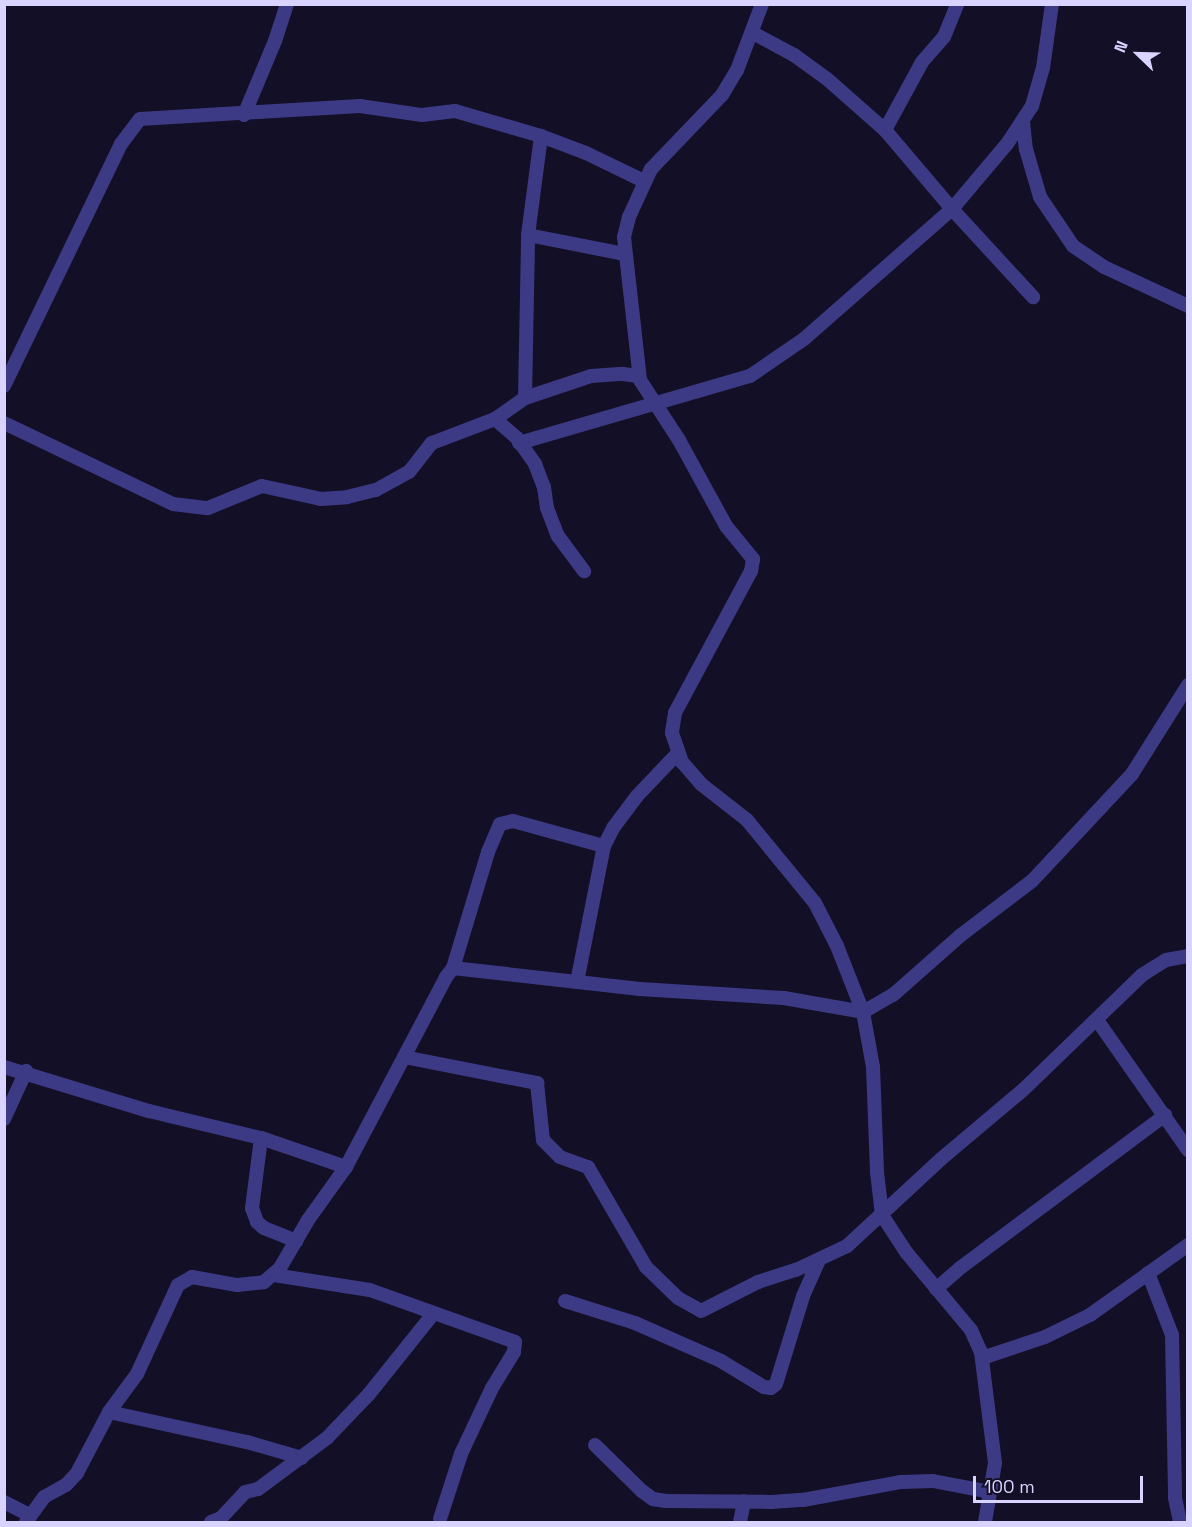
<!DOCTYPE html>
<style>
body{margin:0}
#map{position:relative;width:1192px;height:1527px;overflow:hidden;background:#130f26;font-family:"Space Grotesk",sans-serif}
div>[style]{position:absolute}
.minor>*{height:14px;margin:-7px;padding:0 7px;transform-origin:7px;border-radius:7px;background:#3d3a85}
span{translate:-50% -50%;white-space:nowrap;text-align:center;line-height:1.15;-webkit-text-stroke:4.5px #130f26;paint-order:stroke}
.frame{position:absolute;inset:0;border:6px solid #d9d4ff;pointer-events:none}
.north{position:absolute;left:1108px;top:24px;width:60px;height:60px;-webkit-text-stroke:4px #130f26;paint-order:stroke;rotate:293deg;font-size:16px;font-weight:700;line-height:24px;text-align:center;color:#d9d4ff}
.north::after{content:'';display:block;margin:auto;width:21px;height:27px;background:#d9d4ff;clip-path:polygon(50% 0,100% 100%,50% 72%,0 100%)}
.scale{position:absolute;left:973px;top:1476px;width:170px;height:27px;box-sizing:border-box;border:3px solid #d9d4ff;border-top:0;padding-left:8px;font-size:18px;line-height:21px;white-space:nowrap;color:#d9d4ff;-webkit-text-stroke:4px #130f26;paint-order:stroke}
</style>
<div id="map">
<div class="minor">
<i style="left:762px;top:4px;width:71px;rotate:110.7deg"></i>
<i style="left:737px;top:70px;width:29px;rotate:121deg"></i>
<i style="left:722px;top:95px;width:103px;rotate:133.8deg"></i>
<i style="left:651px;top:169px;width:53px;rotate:114.6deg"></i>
<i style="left:629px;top:217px;width:21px;rotate:104deg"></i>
<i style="left:624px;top:237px;width:144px;rotate:83.6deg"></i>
<i style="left:640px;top:380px;width:72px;rotate:57deg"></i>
<i style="left:679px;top:440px;width:98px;rotate:61.3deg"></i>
<i style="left:726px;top:526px;width:43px;rotate:50.7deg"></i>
<i style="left:753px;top:559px;width:12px;rotate:99deg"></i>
<i style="left:751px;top:571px;width:161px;rotate:118.2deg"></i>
<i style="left:675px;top:713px;width:20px;rotate:99deg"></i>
<i style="left:672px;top:733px;width:31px;rotate:71deg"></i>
<i style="left:682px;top:762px;width:29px;rotate:49deg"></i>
<i style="left:701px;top:784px;width:58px;rotate:38deg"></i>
<i style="left:747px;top:820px;width:107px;rotate:50.7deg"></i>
<i style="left:815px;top:903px;width:48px;rotate:62.9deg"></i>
<i style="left:837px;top:946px;width:71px;rotate:68.5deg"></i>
<i style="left:863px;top:1012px;width:56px;rotate:79.7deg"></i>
<i style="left:873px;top:1067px;width:105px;rotate:87.8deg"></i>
<i style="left:877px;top:1172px;width:43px;rotate:83.4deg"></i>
<i style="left:882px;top:1215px;width:44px;rotate:57deg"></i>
<i style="left:906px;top:1252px;width:102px;rotate:50.2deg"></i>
<i style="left:971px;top:1330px;width:24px;rotate:66deg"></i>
<i style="left:981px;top:1352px;width:112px;rotate:82.8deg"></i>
<i style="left:995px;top:1463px;width:60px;rotate:99.6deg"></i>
<i style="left:753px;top:33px;width:47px;rotate:28.2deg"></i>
<i style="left:794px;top:55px;width:39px;rotate:36deg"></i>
<i style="left:826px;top:78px;width:79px;rotate:41.4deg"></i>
<i style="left:885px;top:130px;width:104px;rotate:49.7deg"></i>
<i style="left:952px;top:209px;width:120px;rotate:47.4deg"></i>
<i style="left:244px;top:115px;width:80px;rotate:-67.3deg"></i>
<i style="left:275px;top:41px;width:39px;rotate:-72deg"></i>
<i style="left:1023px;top:122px;width:27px;rotate:84deg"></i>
<i style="left:1026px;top:149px;width:50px;rotate:73.7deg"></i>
<i style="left:1040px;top:197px;width:59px;rotate:56deg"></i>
<i style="left:1073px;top:246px;width:37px;rotate:34deg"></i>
<i style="left:1104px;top:267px;width:93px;rotate:24.9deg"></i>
<i style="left:885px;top:130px;width:77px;rotate:-61.4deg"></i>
<i style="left:922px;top:62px;width:33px;rotate:-49deg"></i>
<i style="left:944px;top:37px;width:35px;rotate:-68deg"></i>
<i style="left:528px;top:235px;width:99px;rotate:11.1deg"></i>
<i style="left:4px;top:386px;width:269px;rotate:-64.2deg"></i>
<i style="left:121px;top:144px;width:31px;rotate:-53deg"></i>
<i style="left:140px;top:119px;width:220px;rotate:-3.4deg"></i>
<i style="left:360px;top:106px;width:63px;rotate:8.3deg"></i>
<i style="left:422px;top:115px;width:33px;rotate:-7deg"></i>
<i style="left:455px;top:111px;width:90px;rotate:16.2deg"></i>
<i style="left:541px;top:136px;width:48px;rotate:20.7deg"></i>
<i style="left:586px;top:153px;width:64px;rotate:25.8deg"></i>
<i style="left:525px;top:398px;width:163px;rotate:-88.9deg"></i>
<i style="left:528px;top:235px;width:100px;rotate:-82.5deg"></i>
<i style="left:495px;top:419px;width:29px;rotate:41deg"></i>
<i style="left:517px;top:438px;width:32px;rotate:55deg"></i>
<i style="left:535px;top:464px;width:25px;rotate:69deg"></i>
<i style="left:544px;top:487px;width:21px;rotate:82deg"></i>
<i style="left:547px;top:508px;width:30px;rotate:69deg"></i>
<i style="left:558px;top:536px;width:44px;rotate:53.4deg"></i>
<i style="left:4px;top:423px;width:187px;rotate:25.6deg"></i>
<i style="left:173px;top:504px;width:35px;rotate:7deg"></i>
<i style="left:208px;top:508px;width:58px;rotate:-22.2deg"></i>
<i style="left:262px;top:486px;width:60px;rotate:12.4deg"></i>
<i style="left:321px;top:499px;width:26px;rotate:-4deg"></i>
<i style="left:347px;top:497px;width:30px;rotate:-14deg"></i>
<i style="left:376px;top:490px;width:38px;rotate:-29deg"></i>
<i style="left:409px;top:472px;width:37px;rotate:-52deg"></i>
<i style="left:432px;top:443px;width:67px;rotate:-20.9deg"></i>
<i style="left:495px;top:419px;width:37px;rotate:-35deg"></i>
<i style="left:525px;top:398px;width:70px;rotate:-18.4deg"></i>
<i style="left:591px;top:376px;width:32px;rotate:-4deg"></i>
<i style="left:623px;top:374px;width:16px;rotate:7deg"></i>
<i style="left:519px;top:443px;width:241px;rotate:-16.2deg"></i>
<i style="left:750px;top:376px;width:65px;rotate:-34.4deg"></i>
<i style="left:804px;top:339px;width:197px;rotate:-41.3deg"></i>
<i style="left:952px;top:209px;width:85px;rotate:-49.8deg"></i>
<i style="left:1007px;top:144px;width:45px;rotate:-56.7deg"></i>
<i style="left:1032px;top:106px;width:40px;rotate:-74deg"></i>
<i style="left:1043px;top:68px;width:65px;rotate:-82deg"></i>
<i style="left:453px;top:968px;width:121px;rotate:-73.2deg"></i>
<i style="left:488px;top:852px;width:30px;rotate:-67deg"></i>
<i style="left:500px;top:824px;width:13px;rotate:-13deg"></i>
<i style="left:513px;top:821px;width:94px;rotate:15.4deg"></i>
<i style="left:577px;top:982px;width:139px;rotate:-78.8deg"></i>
<i style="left:604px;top:846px;width:20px;rotate:-63deg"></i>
<i style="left:613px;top:828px;width:40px;rotate:-53deg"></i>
<i style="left:637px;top:796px;width:59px;rotate:-46.4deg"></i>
<i style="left:1097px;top:1020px;width:159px;rotate:55deg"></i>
<i style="left:404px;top:1057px;width:136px;rotate:11.1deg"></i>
<i style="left:537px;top:1083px;width:57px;rotate:84deg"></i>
<i style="left:543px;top:1140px;width:24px;rotate:45deg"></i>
<i style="left:560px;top:1157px;width:30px;rotate:20deg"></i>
<i style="left:588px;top:1167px;width:116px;rotate:59.9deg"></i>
<i style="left:646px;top:1267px;width:45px;rotate:44.1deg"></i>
<i style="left:678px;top:1298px;width:26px;rotate:29deg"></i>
<i style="left:701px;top:1311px;width:64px;rotate:-27deg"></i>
<i style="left:758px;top:1282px;width:40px;rotate:-18deg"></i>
<i style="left:796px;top:1270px;width:56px;rotate:-25.2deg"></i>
<i style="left:847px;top:1246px;width:128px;rotate:-42.8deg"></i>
<i style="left:941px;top:1159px;width:107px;rotate:-40.1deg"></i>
<i style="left:1023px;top:1090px;width:165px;rotate:-44deg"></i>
<i style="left:1142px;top:975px;width:28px;rotate:-32deg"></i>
<i style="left:1166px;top:960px;width:22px;rotate:-10deg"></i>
<i style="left:4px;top:1067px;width:152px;rotate:16.9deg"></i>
<i style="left:149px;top:1111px;width:115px;rotate:13.6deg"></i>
<i style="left:261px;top:1138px;width:90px;rotate:18.8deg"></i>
<i style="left:4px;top:1119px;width:53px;rotate:-65.4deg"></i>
<i style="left:261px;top:1138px;width:71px;rotate:97.3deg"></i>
<i style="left:252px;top:1208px;width:15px;rotate:70deg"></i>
<i style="left:257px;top:1222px;width:9px;rotate:41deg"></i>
<i style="left:264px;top:1228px;width:35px;rotate:22deg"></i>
<i style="left:1148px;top:1273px;width:66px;rotate:68.8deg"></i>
<i style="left:1172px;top:1335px;width:163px;rotate:88.9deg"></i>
<i style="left:1175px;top:1498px;width:25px;rotate:78deg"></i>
<i style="left:274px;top:1275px;width:97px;rotate:8.9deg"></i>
<i style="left:370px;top:1290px;width:154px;rotate:19.7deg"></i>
<i style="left:515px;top:1342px;width:10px;rotate:96deg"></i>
<i style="left:514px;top:1352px;width:42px;rotate:121.4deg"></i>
<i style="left:492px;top:1388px;width:73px;rotate:115.2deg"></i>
<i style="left:461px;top:1454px;width:68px;rotate:107.9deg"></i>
<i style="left:936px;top:1289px;width:32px;rotate:-41deg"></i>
<i style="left:960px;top:1268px;width:256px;rotate:-36.7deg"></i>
<i style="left:565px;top:1301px;width:73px;rotate:17.4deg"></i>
<i style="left:635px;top:1323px;width:94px;rotate:23.8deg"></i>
<i style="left:721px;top:1361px;width:50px;rotate:31.2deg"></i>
<i style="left:764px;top:1387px;width:7px;rotate:8deg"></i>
<i style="left:771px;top:1388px;width:6px;rotate:-39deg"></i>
<i style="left:776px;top:1384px;width:92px;rotate:-72.9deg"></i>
<i style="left:803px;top:1296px;width:39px;rotate:-66deg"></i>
<i style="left:982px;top:1358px;width:66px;rotate:-18.4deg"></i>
<i style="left:1045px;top:1337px;width:50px;rotate:-26.1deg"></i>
<i style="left:1090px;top:1315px;width:120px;rotate:-35.5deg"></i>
<i style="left:109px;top:1412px;width:141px;rotate:12.3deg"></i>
<i style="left:247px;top:1442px;width:57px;rotate:16.2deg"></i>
<i style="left:595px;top:1445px;width:66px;rotate:44.4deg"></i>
<i style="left:642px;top:1491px;width:14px;rotate:36deg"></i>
<i style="left:653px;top:1499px;width:13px;rotate:9deg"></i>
<i style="left:666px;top:1501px;width:105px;rotate:0.5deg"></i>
<i style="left:771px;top:1502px;width:32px;rotate:-4deg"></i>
<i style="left:803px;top:1500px;width:100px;rotate:-10.4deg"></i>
<i style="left:901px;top:1482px;width:32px;rotate:-2deg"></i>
<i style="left:933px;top:1481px;width:58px;rotate:10.9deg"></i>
<i style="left:4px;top:1502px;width:28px;rotate:27deg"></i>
<i style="left:26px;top:1522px;width:31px;rotate:-54deg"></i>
<i style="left:44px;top:1497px;width:25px;rotate:-29deg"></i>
<i style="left:66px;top:1485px;width:16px;rotate:-47deg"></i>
<i style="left:77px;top:1473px;width:69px;rotate:-62.3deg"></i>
<i style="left:109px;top:1412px;width:47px;rotate:-53.6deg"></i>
<i style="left:137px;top:1374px;width:98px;rotate:-65.3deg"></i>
<i style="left:178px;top:1285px;width:16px;rotate:-30deg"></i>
<i style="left:192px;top:1277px;width:46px;rotate:10.1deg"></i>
<i style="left:237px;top:1285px;width:27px;rotate:-6deg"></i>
<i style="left:264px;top:1282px;width:21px;rotate:-41deg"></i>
<i style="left:280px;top:1268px;width:56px;rotate:-59.7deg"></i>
<i style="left:308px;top:1220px;width:65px;rotate:-54.4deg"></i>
<i style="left:346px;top:1167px;width:215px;rotate:-62.2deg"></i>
<i style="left:446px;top:977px;width:11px;rotate:-52deg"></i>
<i style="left:453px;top:968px;width:188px;rotate:6.4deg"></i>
<i style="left:640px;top:989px;width:144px;rotate:3.6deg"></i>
<i style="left:784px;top:998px;width:80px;rotate:10deg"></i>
<i style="left:863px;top:1012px;width:34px;rotate:-30deg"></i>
<i style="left:893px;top:995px;width:91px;rotate:-41.4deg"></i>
<i style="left:961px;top:935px;width:89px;rotate:-37.3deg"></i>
<i style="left:1032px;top:881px;width:146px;rotate:-46.9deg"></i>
<i style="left:1132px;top:774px;width:105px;rotate:-57.8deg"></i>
<i style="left:211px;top:1522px;width:11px;rotate:-22deg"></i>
<i style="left:221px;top:1518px;width:35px;rotate:-47deg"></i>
<i style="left:245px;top:1492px;width:13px;rotate:-13deg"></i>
<i style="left:258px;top:1489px;width:86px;rotate:-36.5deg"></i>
<i style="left:327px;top:1438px;width:61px;rotate:-46.3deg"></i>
<i style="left:369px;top:1394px;width:102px;rotate:-51.3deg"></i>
<i style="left:740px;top:1522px;width:21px;rotate:-79deg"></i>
</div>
<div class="frame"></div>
<div class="north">N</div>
<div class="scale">100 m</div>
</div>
